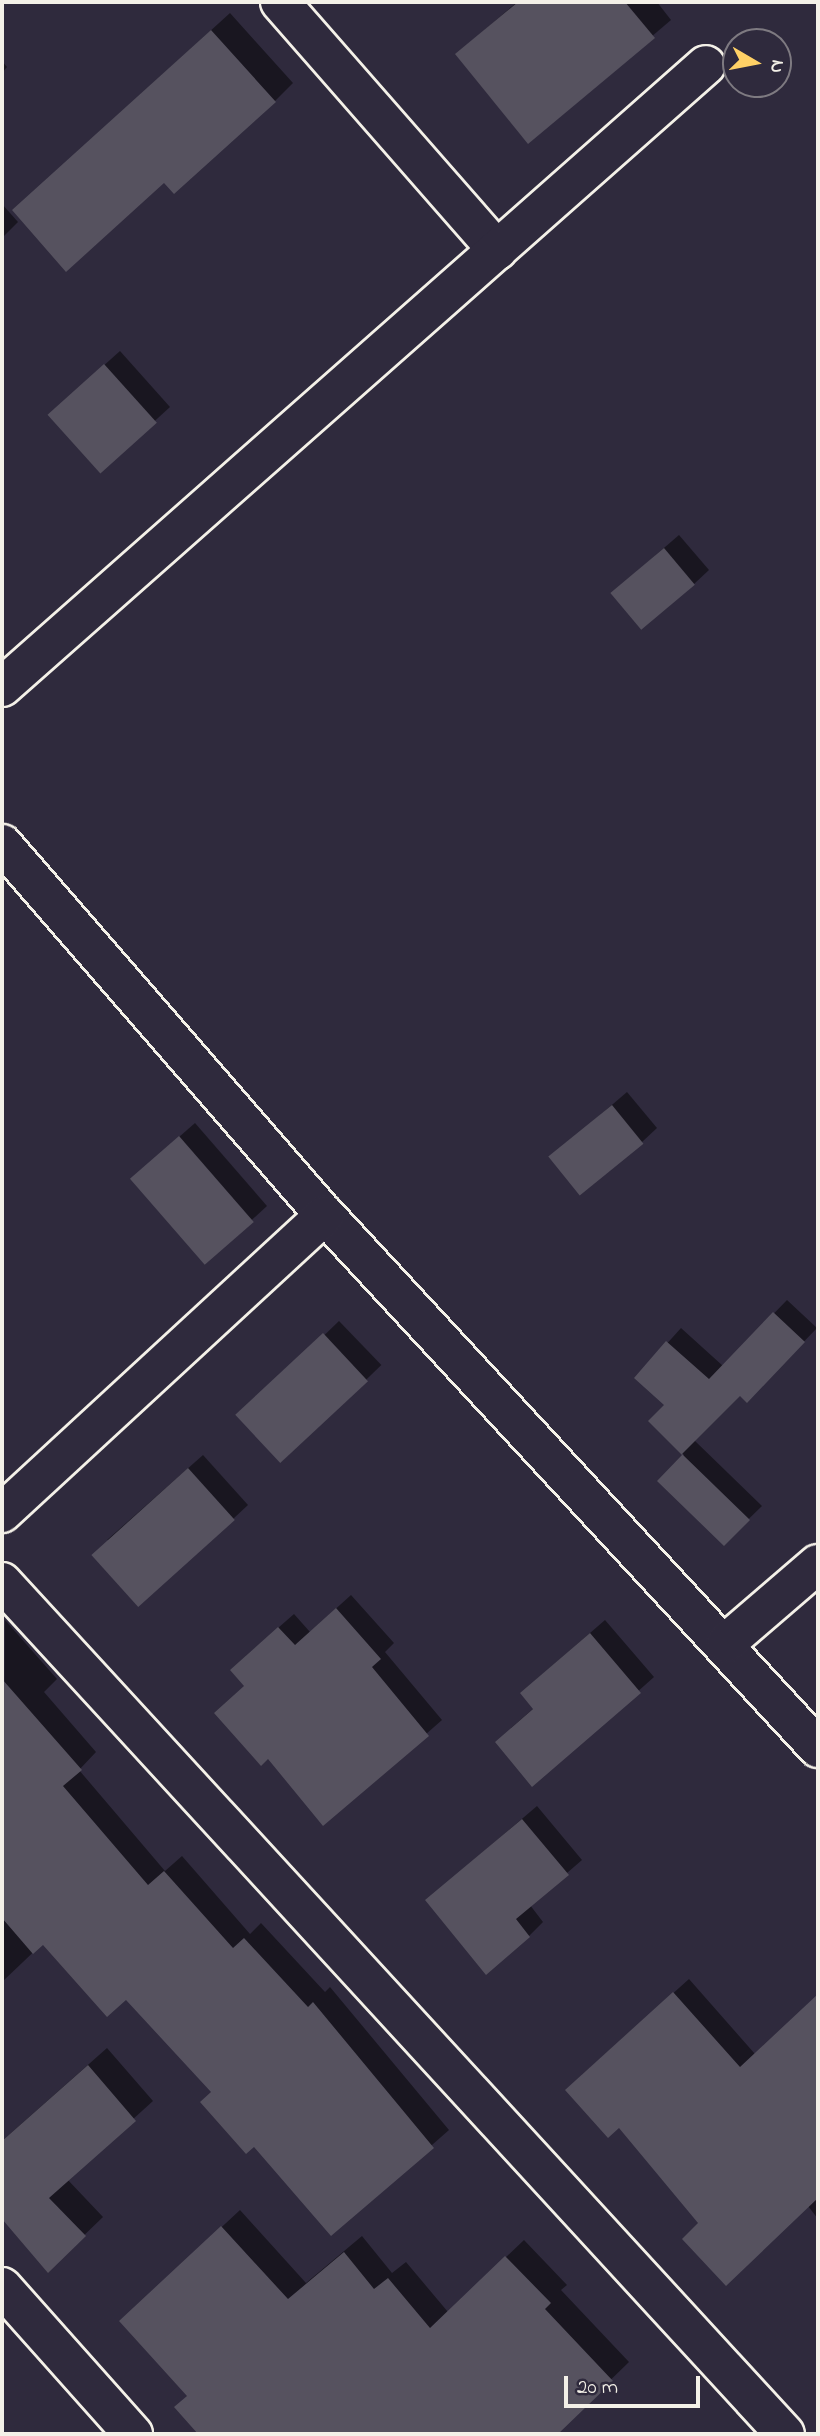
<!DOCTYPE html>
<style>
body{margin:0}
#map{position:relative;width:820px;height:2436px;overflow:hidden;background:#2f2a3d;font-family:"Indie Flower",sans-serif}
div>[style]{position:absolute}
.shadow>*{inset:0;background:#0007;transform-origin:0 0}
.building>*{inset:0;background:#56525f;transform-origin:0 0}
.roads{filter:drop-shadow(2px 0 #f4f1e8) drop-shadow(-2px 0 #f4f1e8) drop-shadow(0 2px #f4f1e8) drop-shadow(0 -2px #f4f1e8)}
.minor>*{height:38px;margin:-19px;padding:0 19px;transform-origin:19px;border-radius:19px;background:#2f2a3d}
span{translate:-50% -50%;white-space:nowrap;text-align:center;line-height:1.15;-webkit-text-stroke:6px #2f2a3d;paint-order:stroke}
.frame{position:absolute;inset:0;border:4px solid #f4f1e8;pointer-events:none}
.north{position:absolute;left:722px;top:28px;width:70px;height:70px;box-sizing:border-box;background:#2f2a3d;border:2px solid #7e7a81;border-radius:50%;rotate:100deg;font-size:19px;font-weight:700;line-height:28px;text-align:center;color:#f4f1e8}
.north::after{content:'';display:block;margin:auto;width:24px;height:32px;background:#ffd166;clip-path:polygon(50% 0,100% 100%,50% 72%,0 100%)}
.scale{position:absolute;left:564px;top:2376px;width:136px;height:32px;box-sizing:border-box;border:4px solid #f4f1e8;border-top:0;padding-left:9px;font-size:21px;line-height:24px;white-space:nowrap;color:#f4f1e8;-webkit-text-stroke:5px #2f2a3d;paint-order:stroke}
</style>
<div id="map">
<div class="shadow">
<i style="clip-path:polygon(517px 2px,657px 2px,671px 20px,529px 141px,457px 54px)"></i>
<i style="clip-path:polygon(230px 13px,293px 83px,275px 101px,174px 191px,164px 180px,32px 193px)"></i>
<i style="clip-path:polygon(2px 61px,7px 67px,2px 73px)"></i>
<i style="clip-path:polygon(2px 204px,18px 222px,2px 238px)"></i>
<i style="clip-path:polygon(120px 351px,170px 407px,100px 471px,64px 401px)"></i>
<i style="clip-path:polygon(679px 535px,709px 570px,694px 584px,628px 579px)"></i>
<i style="clip-path:polygon(627px 1092px,657px 1128px,642px 1142px,550px 1158px)"></i>
<i style="clip-path:polygon(195px 1123px,267px 1206px,205px 1263px,147px 1165px)"></i>
<i style="clip-path:polygon(787px 1300px,817px 1328px,747px 1401px,740px 1393px,694px 1440px,762px 1506px,724px 1543px,659px 1481px,684px 1455px,651px 1421px,666px 1405px,636px 1378px,681px 1328px,723px 1366px)"></i>
<i style="left:339px;top:1321px;width:61px;height:139px;rotate:46deg"></i>
<i style="clip-path:polygon(203px 1455px,248px 1505px,233px 1519px,107px 1540px)"></i>
<i style="clip-path:polygon(351px 1595px,394px 1643px,385px 1652px,442px 1720px,324px 1824px,246px 1686px,246px 1656px,294px 1614px,310px 1632px)"></i>
<i style="clip-path:polygon(5px 1620px,57px 1679px,44px 1692px,96px 1752px,79px 1770px,165px 1871px,182px 1856px,250px 1934px,261px 1923px,325px 1992px,330px 1987px,449px 2130px,331px 2234px,213px 2091px,126px 1997px,44px 1942px,2px 1982px)"></i>
<i style="clip-path:polygon(605px 1620px,654px 1677px,533px 1785px,511px 1728px,534px 1708px,537px 1679px)"></i>
<i style="clip-path:polygon(537px 1806px,582px 1860px,530px 1905px,543px 1922px,529px 1936px,427px 1900px)"></i>
<i style="clip-path:polygon(689px 1979px,755px 2054px,818px 1995px,818px 2083px,798px 2103px,818px 2129px,818px 2219px,808px 2206px,700px 2223px,582px 2075px)"></i>
<i style="clip-path:polygon(107px 2048px,153px 2101px,67px 2179px,103px 2217px,48px 2270px,2px 2216px,2px 2141px)"></i>
<i style="clip-path:polygon(240px 2210px,306px 2283px,362px 2236px,392px 2273px,406px 2262px,448px 2312px,524px 2240px,567px 2285px,561px 2290px,629px 2362px,555px 2434px,472px 2434px,447px 2408px,420px 2434px,202px 2434px,177px 2407px,189px 2395px,139px 2304px)"></i>
</div>
<div class="building">
<i style="clip-path:polygon(518px 2px,625px 2px,655px 38px,528px 144px,455px 54px)"></i>
<i style="clip-path:polygon(211px 30px,276px 102px,174px 194px,164px 183px,66px 272px,12px 210px)"></i>
<i style="left:104px;top:364px;width:79px;height:76px;rotate:48deg"></i>
<i style="left:664px;top:548px;width:48px;height:70px;rotate:50deg"></i>
<i style="left:612px;top:1105px;width:50px;height:82px;rotate:51deg"></i>
<i style="left:179px;top:1136px;width:114px;height:65px;rotate:49deg"></i>
<i style="clip-path:polygon(773px 1312px,805px 1342px,747px 1403px,740px 1396px,682px 1454px,750px 1520px,724px 1546px,657px 1481px,682px 1455px,648px 1421px,664px 1405px,634px 1378px,666px 1341px,709px 1379px)"></i>
<i style="left:323px;top:1333px;width:66px;height:120px;rotate:47deg"></i>
<i style="left:188px;top:1468px;width:70px;height:130px;rotate:48deg"></i>
<i style="clip-path:polygon(336px 1608px,381px 1659px,372px 1667px,429px 1736px,323px 1826px,268px 1759px,261px 1766px,214px 1713px,244px 1686px,230px 1670px,278px 1627px,295px 1645px)"></i>
<i style="clip-path:polygon(590px 1633px,641px 1693px,532px 1787px,495px 1742px,533px 1709px,520px 1693px)"></i>
<i style="clip-path:polygon(2px 1679px,82px 1770px,63px 1786px,148px 1885px,164px 1871px,233px 1948px,244px 1938px,308px 2007px,313px 2002px,434px 2148px,331px 2236px,254px 2147px,246px 2154px,200px 2102px,211px 2092px,126px 2000px,107px 2017px,43px 1945px,33px 1954px,2px 1918px)"></i>
<i style="clip-path:polygon(522px 1819px,569px 1875px,516px 1919px,530px 1937px,486px 1975px,425px 1900px)"></i>
<i style="clip-path:polygon(673px 1992px,740px 2067px,818px 1994px,818px 2198px,726px 2286px,682px 2239px,698px 2223px,619px 2128px,608px 2138px,565px 2090px)"></i>
<i style="clip-path:polygon(88px 2065px,136px 2121px,49px 2198px,86px 2236px,48px 2273px,2px 2219px,2px 2141px)"></i>
<i style="clip-path:polygon(221px 2226px,288px 2299px,344px 2252px,374px 2289px,388px 2278px,430px 2328px,505px 2256px,551px 2303px,545px 2309px,613px 2381px,558px 2434px,198px 2434px,174px 2407px,187px 2396px,119px 2321px)"></i>
</div>
<div class="roads">
<div class="minor">
<i style="left:280px;top:2px;width:330px;rotate:48.8deg"></i>
<i style="left:2px;top:687px;width:939px;rotate:-41.46deg"></i>
<i style="left:2px;top:844px;width:492px;rotate:49deg"></i>
<i style="left:325px;top:1215px;width:726px;rotate:47.23deg"></i>
<i style="left:2px;top:1513px;width:439px;rotate:-42.7deg"></i>
<i style="left:2px;top:1582px;width:1157px;rotate:47.42deg"></i>
<i style="left:726px;top:1643px;width:121px;rotate:-40.7deg"></i>
<i style="left:2px;top:2287px;width:197px;rotate:48.3deg"></i>
</div>
</div>
<div class="frame"></div>
<div class="north">N</div>
<div class="scale">20 m</div>
</div>
